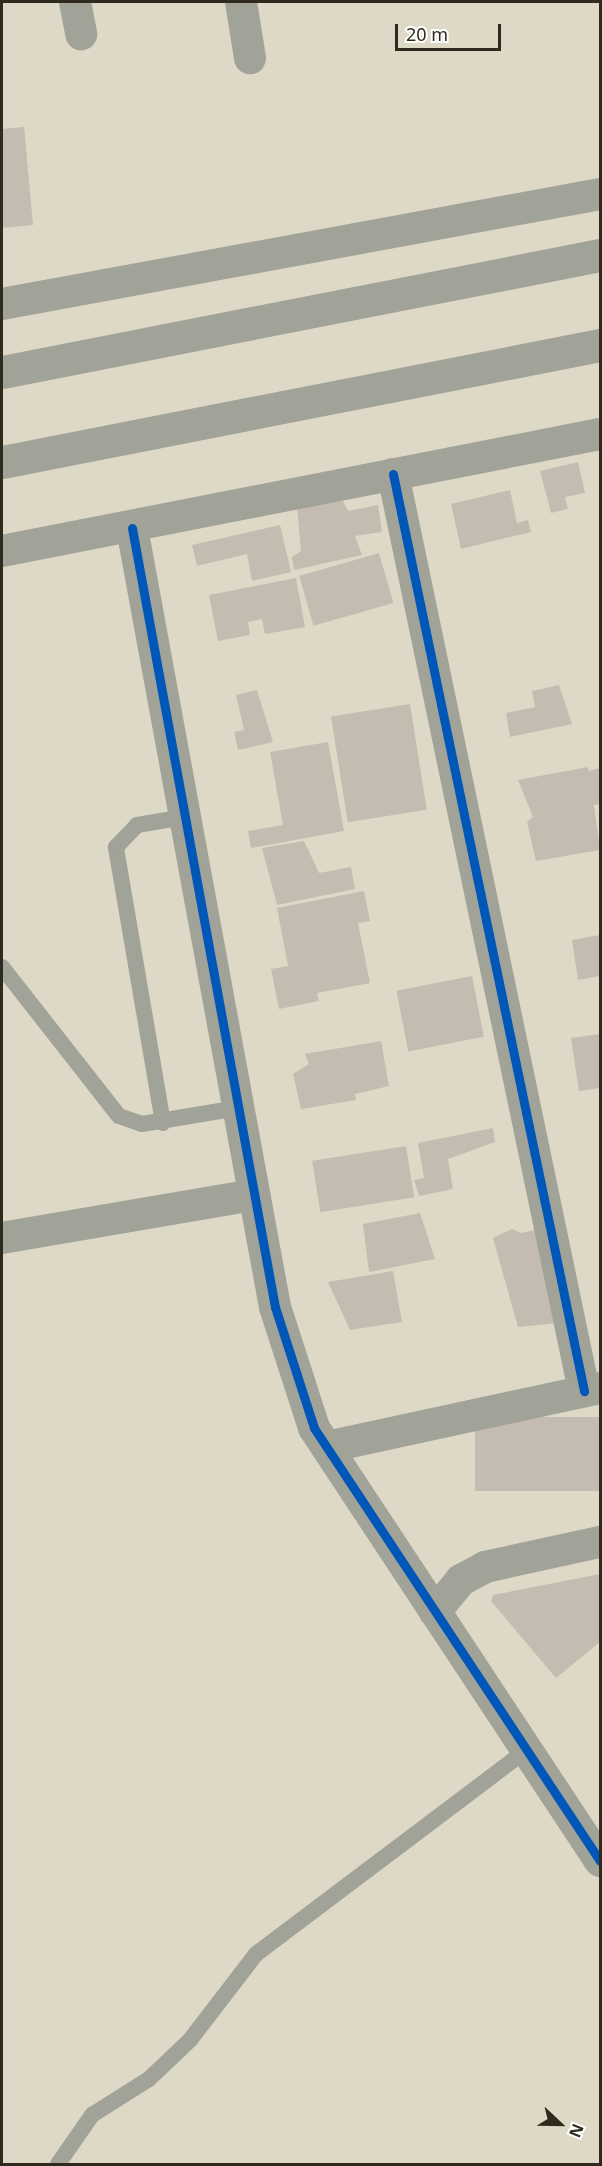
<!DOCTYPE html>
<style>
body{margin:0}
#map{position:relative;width:602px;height:2166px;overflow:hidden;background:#ded9c7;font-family:"Noto Sans",sans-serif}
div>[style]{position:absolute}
.building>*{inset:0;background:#c4bcb0;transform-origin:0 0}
.service>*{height:16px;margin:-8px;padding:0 8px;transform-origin:8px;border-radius:8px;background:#a2a398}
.minor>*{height:32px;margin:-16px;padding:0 16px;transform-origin:16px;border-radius:16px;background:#a2a398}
.tertiary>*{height:33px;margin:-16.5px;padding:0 16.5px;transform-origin:16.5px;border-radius:16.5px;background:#a2a398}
.cycleway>*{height:9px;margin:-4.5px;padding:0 4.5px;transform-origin:4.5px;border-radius:4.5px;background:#0057b8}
span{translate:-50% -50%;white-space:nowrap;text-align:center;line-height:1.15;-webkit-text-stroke:4.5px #fff;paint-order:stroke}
.frame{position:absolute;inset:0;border:3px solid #2e2b1e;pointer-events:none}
.north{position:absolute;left:530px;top:2094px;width:60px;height:60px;-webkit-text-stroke:4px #fff;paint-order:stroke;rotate:112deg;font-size:16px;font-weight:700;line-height:24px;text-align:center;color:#2e2b1e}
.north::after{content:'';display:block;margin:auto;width:21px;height:27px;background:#2e2b1e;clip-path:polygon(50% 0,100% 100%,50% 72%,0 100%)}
.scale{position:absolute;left:395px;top:24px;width:106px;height:27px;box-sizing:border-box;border:3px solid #2e2b1e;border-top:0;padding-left:8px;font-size:18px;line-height:21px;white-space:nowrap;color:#2e2b1e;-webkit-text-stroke:4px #fff;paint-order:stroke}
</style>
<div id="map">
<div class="building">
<i style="clip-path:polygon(24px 127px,33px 225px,2px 228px,2px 129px)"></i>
<i style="clip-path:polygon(578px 462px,585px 493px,565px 497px,568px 509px,551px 513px,540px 471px)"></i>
<i style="clip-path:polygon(510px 490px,517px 523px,528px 520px,531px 532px,461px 549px,451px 504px)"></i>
<i style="clip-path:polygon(341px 497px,348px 511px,378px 505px,382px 532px,355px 536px,362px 555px,294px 570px,292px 557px,301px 551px,297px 507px)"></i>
<i style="clip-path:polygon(280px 525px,291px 572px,252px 581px,247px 554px,197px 566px,192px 545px)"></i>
<i style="left:379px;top:553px;width:52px;height:83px;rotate:74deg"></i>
<i style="clip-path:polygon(296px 578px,305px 627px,265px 634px,262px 619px,248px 622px,250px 635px,218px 641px,209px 595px)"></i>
<i style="clip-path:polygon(559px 685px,572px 724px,510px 737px,506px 713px,535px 707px,532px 691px)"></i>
<i style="clip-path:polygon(257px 690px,273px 742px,238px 750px,234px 732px,244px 730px,236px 695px)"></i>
<i style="left:410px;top:704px;width:107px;height:80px;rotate:81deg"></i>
<i style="clip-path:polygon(328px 742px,344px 831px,251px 848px,248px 831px,283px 825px,270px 752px)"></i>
<i style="clip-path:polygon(588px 767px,589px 771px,600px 768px,600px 804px,594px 805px,600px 850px,536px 861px,527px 822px,533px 817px,518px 780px)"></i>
<i style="clip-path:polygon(304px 841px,319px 873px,351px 867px,355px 889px,277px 905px,262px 848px)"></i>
<i style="clip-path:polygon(364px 891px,370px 921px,358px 923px,370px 983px,317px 993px,319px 1001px,279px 1009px,271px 969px,288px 966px,277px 908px)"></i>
<i style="clip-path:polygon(600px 935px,600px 976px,578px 980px,572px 940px)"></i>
<i style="left:472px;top:976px;width:62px;height:77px;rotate:79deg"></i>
<i style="clip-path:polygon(600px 1034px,600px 1088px,579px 1091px,571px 1038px)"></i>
<i style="clip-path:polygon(381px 1041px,389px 1086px,355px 1094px,356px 1100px,301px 1109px,293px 1074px,309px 1064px,305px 1054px)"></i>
<i style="clip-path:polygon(493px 1128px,495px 1142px,448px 1159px,453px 1189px,419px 1196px,414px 1180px,424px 1178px,418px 1143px)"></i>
<i style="left:406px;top:1146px;width:52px;height:95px;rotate:81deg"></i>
<i style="clip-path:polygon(420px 1213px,435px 1259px,369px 1272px,363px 1224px)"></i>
<i style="clip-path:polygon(548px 1227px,570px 1322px,518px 1327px,493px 1238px,512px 1229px,521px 1233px)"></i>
<i style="clip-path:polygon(393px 1271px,402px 1322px,350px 1330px,328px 1282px)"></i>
<i style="left:600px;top:1417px;width:74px;height:125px;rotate:90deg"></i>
<i style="clip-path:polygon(600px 1574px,600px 1642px,556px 1678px,491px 1601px,493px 1595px)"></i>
</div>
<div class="service">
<i style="left:2px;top:967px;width:189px;rotate:51.9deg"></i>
<i style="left:119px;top:1116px;width:24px;rotate:19deg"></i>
<i style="left:142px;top:1124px;width:97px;rotate:-9.5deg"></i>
<i style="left:163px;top:1123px;width:280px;rotate:-99.7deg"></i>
<i style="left:116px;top:847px;width:30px;rotate:-46deg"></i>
<i style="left:137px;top:825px;width:49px;rotate:-9.5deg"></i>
<i style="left:58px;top:2164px;width:60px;rotate:-55.2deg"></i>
<i style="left:92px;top:2115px;width:67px;rotate:-32.3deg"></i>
<i style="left:149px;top:2079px;width:57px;rotate:-43.6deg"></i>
<i style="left:190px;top:2040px;width:108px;rotate:-52.5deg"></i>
<i style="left:256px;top:1954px;width:339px;rotate:-37deg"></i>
</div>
<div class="minor">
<i style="left:75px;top:2px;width:33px;rotate:79deg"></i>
<i style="left:241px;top:2px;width:57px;rotate:80.9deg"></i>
<i style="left:2px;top:304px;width:608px;rotate:-10.42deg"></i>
<i style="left:393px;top:474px;width:937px;rotate:78.23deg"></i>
<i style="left:132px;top:528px;width:792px;rotate:79.6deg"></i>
<i style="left:275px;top:1307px;width:127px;rotate:72.1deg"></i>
<i style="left:314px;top:1428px;width:519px;rotate:56.55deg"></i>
<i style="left:2px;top:551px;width:609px;rotate:-11.07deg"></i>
<i style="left:2px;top:1238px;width:256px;rotate:-9.7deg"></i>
<i style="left:327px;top:1447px;width:279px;rotate:-12.2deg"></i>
<i style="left:435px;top:1612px;width:41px;rotate:-50.9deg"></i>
<i style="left:461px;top:1580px;width:27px;rotate:-28deg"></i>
<i style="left:485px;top:1567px;width:118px;rotate:-12.3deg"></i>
</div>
<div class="tertiary">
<i style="left:2px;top:372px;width:609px;rotate:-11.07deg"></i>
<i style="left:2px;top:462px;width:609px;rotate:-11.07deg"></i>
</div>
<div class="cycleway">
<i style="left:393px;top:474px;width:937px;rotate:78.23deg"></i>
<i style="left:132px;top:528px;width:792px;rotate:79.6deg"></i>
<i style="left:275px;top:1307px;width:127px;rotate:72.1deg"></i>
<i style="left:314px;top:1428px;width:519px;rotate:56.55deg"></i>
</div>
<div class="frame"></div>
<div class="north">N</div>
<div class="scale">20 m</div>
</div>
